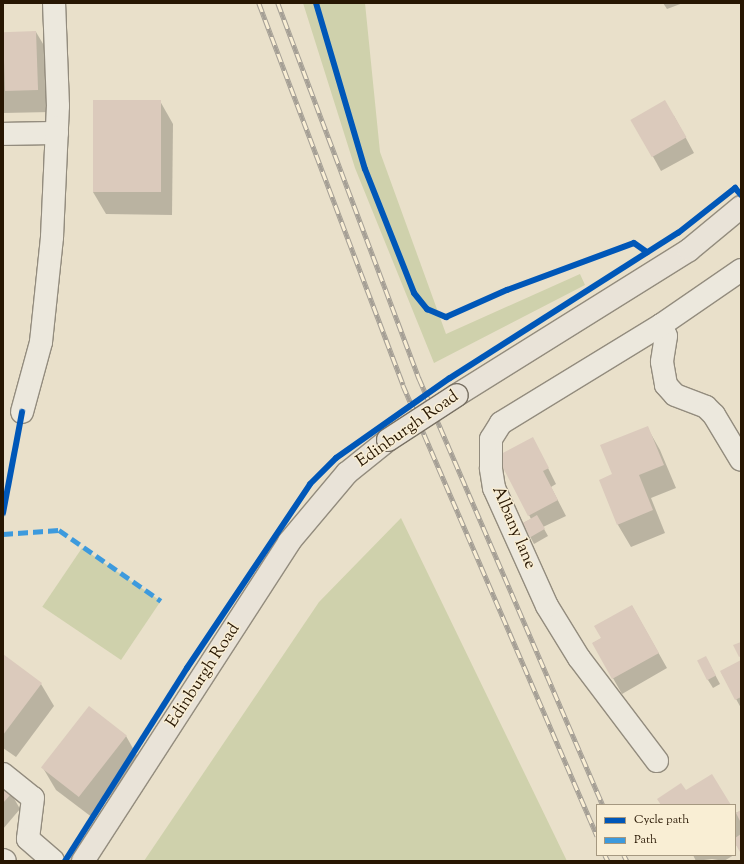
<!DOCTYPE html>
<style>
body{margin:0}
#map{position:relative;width:744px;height:864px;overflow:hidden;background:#e9e0ca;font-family:"Sorts Mill Goudy",serif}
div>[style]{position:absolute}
.green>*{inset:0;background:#cfd1ac;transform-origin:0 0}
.shadow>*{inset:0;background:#0003}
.building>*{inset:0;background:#dbcabc;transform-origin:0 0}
.roads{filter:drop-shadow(1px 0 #938c7e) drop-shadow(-1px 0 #938c7e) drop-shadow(0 1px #938c7e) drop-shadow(0 -1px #938c7e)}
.minor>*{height:22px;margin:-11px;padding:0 11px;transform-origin:11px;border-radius:11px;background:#ece8dd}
.major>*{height:22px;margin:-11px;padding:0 11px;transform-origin:11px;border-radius:11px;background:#e9e3d8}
.rail>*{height:4.5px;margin-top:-2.25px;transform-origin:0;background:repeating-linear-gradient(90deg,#f9eed4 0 9px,#a59f95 0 18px);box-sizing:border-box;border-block:1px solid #a59f95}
.bridges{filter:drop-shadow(1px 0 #787063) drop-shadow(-1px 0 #787063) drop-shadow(0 1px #787063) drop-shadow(0 -1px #787063)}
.major-bridge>*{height:22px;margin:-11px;padding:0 11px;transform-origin:11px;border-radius:11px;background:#e9e3d8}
.quiet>*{height:5px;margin-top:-2.5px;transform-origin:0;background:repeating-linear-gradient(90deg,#3d9add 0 10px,transparent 0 15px)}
.cycleway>*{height:6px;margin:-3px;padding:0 3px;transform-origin:3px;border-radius:3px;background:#0057b8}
span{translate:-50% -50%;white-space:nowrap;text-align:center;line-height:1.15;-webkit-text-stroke:3px #f9eed4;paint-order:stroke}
.street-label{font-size:17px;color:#271602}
.frame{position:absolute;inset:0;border:4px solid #271602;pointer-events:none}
.legend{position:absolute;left:596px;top:804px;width:140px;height:52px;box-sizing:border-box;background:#f9eed4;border:1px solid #a59880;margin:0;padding:5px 7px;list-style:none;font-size:12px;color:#271602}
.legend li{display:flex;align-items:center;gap:8px;height:20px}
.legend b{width:20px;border:1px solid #a59880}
</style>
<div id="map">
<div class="green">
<i style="clip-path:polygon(303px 3px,365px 3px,380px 152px,446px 334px,580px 274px,585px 285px,434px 363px,355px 168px)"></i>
<i style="clip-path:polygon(401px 518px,567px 861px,144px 861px,319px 602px)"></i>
<i style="left:82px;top:548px;width:95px;height:71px;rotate:34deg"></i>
</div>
<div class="shadow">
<i style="clip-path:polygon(663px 3px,683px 3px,667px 9px)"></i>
<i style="clip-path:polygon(36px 32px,49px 54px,51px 112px,3px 113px,3px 33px)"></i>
<i style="clip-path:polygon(160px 101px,173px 124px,172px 215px,106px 214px,93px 192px)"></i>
<i style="clip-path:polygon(674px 116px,694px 153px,661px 171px,632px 119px)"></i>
<i style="clip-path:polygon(647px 427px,660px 450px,676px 488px,651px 498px,665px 533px,631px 547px,618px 525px,613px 475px)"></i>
<i style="clip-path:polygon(541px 454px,556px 484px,551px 487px,566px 516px,543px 527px,548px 536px,534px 544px,523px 523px,531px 519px,529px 515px)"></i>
<i style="clip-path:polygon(632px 606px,667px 668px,622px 694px,593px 643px,602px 638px)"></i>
<i style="clip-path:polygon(3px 655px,41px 684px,54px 706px,16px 757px,3px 748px)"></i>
<i style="clip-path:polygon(741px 662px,741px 708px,721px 672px)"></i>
<i style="clip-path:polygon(710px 665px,720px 684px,713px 688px,708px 680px)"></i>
<i style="clip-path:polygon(126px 736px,139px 759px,93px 818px,56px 790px,43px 768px)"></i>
<i style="clip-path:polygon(3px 787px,11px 793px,20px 809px,3px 829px)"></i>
<i style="clip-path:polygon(741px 811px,741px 852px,735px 843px,735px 813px)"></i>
<i style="clip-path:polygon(693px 855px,734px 855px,724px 861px,712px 859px,696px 861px)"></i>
</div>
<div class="building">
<i style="left:36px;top:31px;width:59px;height:33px;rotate:88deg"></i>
<i style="left:93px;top:100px;width:68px;height:92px"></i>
<i style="left:665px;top:100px;width:43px;height:40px;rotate:60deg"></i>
<i style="clip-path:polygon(648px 426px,664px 465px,639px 475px,653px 510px,617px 525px,599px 480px,612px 474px,600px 445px)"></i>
<i style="clip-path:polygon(533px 437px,549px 468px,543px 471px,558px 500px,528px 516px,497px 456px)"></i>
<i style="left:537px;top:515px;width:16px;height:17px;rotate:60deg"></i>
<i style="clip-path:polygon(632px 605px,659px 653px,612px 679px,592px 643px,601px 638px,594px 626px)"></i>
<i style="clip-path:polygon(741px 642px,741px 656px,739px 657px,733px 645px)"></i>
<i style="clip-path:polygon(3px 654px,42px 683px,3px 735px)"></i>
<i style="left:706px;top:656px;width:22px;height:10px;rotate:63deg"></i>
<i style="clip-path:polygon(741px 660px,741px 697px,735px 700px,720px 671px)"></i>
<i style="left:89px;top:706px;width:48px;height:78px;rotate:38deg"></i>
<i style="clip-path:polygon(712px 774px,731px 805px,661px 805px,657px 799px,681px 783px,686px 790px)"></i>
<i style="clip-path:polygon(3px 785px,12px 793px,3px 803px)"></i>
<i style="clip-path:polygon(741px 810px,741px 823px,736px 813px)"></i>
<i style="clip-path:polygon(741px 834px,741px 854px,735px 843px,735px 838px)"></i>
</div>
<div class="roads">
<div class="minor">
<i style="left:3px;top:134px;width:54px;rotate:-1.1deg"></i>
<i style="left:741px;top:270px;width:97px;rotate:145.5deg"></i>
<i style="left:661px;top:325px;width:12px;rotate:66deg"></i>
<i style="left:666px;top:336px;width:26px;rotate:99deg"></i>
<i style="left:662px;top:362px;width:23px;rotate:80deg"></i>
<i style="left:666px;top:385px;width:13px;rotate:48deg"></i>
<i style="left:675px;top:395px;width:33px;rotate:21deg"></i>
<i style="left:706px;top:407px;width:11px;rotate:45deg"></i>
<i style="left:714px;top:415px;width:52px;rotate:59deg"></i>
<i style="left:22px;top:412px;width:73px;rotate:-74.8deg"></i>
<i style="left:41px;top:342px;width:106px;rotate:-84deg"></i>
<i style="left:52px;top:237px;width:131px;rotate:-87.4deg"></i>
<i style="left:58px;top:106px;width:103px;rotate:-92.2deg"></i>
<i style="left:657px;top:761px;width:129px;rotate:-127.1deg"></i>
<i style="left:579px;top:658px;width:61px;rotate:-121.6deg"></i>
<i style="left:547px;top:606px;width:129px;rotate:-114.2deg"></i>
<i style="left:494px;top:488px;width:20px;rotate:-99deg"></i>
<i style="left:491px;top:468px;width:29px;rotate:-90deg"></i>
<i style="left:491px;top:439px;width:19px;rotate:-58deg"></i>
<i style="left:501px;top:423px;width:188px;rotate:-31.5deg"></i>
<i style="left:3px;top:774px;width:38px;rotate:39deg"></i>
<i style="left:33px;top:798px;width:41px;rotate:97deg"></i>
<i style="left:28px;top:839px;width:33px;rotate:41deg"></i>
<i style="left:3px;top:860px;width:2px;rotate:27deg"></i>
</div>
<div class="major">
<i style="left:457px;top:395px;width:274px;rotate:-32deg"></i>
<i style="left:689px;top:250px;width:67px;rotate:-39.6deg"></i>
<i style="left:83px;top:861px;width:380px;rotate:-57.1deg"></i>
<i style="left:289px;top:542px;width:90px;rotate:-50deg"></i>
<i style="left:347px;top:473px;width:53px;rotate:-38.8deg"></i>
</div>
</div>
<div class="rail">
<i style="left:259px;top:3px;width:408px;rotate:69.3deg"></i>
<i style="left:403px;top:385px;width:491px;rotate:66.7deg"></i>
<i style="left:278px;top:3px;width:401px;rotate:69.4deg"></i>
<i style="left:419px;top:378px;width:465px;rotate:66.7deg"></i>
<i style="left:605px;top:855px;width:7px;rotate:63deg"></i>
<i style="left:624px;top:855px;width:7px;rotate:63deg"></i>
</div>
<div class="bridges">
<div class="major-bridge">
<i style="left:388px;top:440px;width:82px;rotate:-33.1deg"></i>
</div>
</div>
<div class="quiet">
<i style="left:3px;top:534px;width:56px;rotate:-4.1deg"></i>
<i style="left:59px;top:530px;width:124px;rotate:34.8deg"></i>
</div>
<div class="cycleway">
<i style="left:316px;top:3px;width:173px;rotate:73.6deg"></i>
<i style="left:365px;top:169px;width:133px;rotate:68.4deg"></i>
<i style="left:414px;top:293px;width:21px;rotate:51deg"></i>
<i style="left:427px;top:309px;width:21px;rotate:23deg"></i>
<i style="left:446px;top:317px;width:67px;rotate:-23.9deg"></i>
<i style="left:507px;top:290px;width:135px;rotate:-20.3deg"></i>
<i style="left:634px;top:243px;width:16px;rotate:35deg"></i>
<i style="left:3px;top:513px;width:103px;rotate:-79.3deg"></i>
<i style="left:65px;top:861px;width:228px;rotate:-57.7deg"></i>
<i style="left:187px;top:668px;width:221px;rotate:-56.2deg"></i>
<i style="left:310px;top:484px;width:37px;rotate:-45deg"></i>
<i style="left:336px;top:458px;width:139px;rotate:-35.1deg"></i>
<i style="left:450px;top:378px;width:270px;rotate:-32.5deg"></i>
<i style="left:678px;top:233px;width:73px;rotate:-38.3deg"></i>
<i style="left:735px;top:188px;width:9px;rotate:49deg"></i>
</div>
<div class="street-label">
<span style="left:408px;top:430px;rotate:-35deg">Edinburgh Road</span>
<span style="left:513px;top:528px;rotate:67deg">Albany lane</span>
<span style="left:204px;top:676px;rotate:-57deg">Edinburgh Road</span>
</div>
<div class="frame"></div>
<ul class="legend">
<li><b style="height:5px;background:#0057b8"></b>Cycle path</li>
<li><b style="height:5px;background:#3d9add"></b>Path</li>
</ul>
</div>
